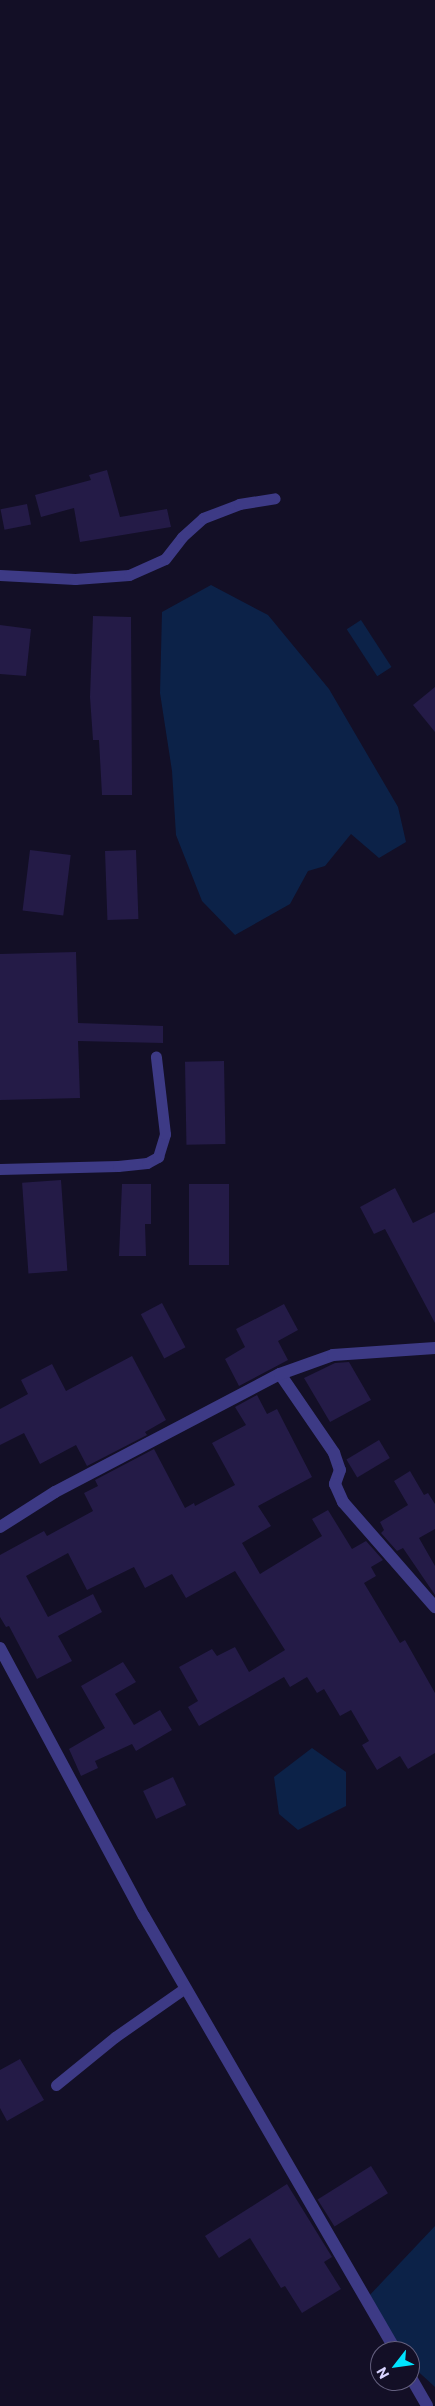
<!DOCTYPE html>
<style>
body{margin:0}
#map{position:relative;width:435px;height:2406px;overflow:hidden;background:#130f26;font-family:Commissioner,sans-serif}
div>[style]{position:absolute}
.water>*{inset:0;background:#0c2248;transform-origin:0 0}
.building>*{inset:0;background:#241b47;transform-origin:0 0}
.lane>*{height:11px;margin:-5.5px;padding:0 5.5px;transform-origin:5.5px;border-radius:5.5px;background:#3d3a85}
.street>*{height:12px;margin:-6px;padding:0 6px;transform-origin:6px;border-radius:6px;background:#3d3a85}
span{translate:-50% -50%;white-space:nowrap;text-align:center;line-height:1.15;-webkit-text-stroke:4px #130f26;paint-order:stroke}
.north{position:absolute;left:370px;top:2341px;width:50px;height:50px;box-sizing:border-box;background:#130f26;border:1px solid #625e7d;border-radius:50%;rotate:240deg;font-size:14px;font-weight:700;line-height:20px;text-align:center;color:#d9d4ff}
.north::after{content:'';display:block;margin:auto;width:18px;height:22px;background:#00e5ff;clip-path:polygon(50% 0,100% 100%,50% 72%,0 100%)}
</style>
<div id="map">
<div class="water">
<i style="clip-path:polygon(211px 585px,268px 615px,329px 689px,398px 807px,406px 842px,379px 858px,351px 834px,325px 866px,308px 871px,290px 904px,235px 935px,202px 901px,176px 835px,172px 771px,160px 693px,162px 612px)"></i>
<i style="left:361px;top:620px;width:56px;height:17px;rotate:57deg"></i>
<i style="clip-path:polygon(312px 1748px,346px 1772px,346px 1806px,298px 1830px,279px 1814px,274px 1777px)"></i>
<i style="clip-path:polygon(435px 2226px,435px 2387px,410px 2364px,410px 2351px,399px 2351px,367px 2298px)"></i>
</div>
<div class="building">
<i style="clip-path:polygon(107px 470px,120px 517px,167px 509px,171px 527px,80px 542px,74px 508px,41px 517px,35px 495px,91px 480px,89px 475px)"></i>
<i style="left:27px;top:504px;width:21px;height:27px;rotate:79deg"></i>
<i style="clip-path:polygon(93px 616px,131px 617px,132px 795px,102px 795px,99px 740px,93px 740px,90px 697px)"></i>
<i style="clip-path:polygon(0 625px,31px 629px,26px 676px,0 674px)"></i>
<i style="clip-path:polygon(435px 687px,435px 732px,413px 705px)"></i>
<i style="left:30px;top:850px;width:41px;height:61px;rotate:7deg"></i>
<i style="left:136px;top:850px;width:69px;height:31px;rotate:88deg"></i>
<i style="clip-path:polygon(76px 952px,78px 1023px,163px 1026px,163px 1043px,78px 1041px,80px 1098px,0 1100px,0 954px)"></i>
<i style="left:224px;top:1061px;width:83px;height:39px;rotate:89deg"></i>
<i style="left:61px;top:1180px;width:91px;height:39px;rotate:86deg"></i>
<i style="clip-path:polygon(122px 1184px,151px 1184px,151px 1224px,145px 1224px,146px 1256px,119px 1256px)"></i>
<i style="left:189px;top:1184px;width:40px;height:81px"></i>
<i style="clip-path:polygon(395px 1188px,413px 1223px,435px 1212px,435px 1323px,385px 1229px,374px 1234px,360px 1207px)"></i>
<i style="left:162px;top:1303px;width:50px;height:24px;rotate:62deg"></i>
<i style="clip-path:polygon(284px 1304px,298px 1330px,278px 1341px,288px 1360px,239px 1386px,225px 1359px,245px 1347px,236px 1329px)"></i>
<i style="clip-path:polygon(132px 1356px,166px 1420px,145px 1432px,147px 1435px,87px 1466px,76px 1445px,40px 1464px,24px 1433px,0 1445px,0 1409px,28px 1394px,21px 1380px,52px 1364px,66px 1391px)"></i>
<i style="clip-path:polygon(349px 1362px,371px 1400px,330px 1422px,304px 1378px,335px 1363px)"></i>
<i style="clip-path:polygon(257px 1395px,267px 1414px,277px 1409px,312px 1477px,258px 1506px,271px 1526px,242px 1543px,260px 1574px,322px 1536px,312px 1519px,328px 1510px,352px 1549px,366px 1541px,383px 1560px,371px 1567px,376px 1576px,364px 1583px,400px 1643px,405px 1640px,435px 1693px,435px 1753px,408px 1769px,400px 1756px,377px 1770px,362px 1745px,369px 1741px,351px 1710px,340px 1716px,324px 1689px,317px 1693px,307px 1677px,290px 1687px,284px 1677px,199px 1726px,188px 1707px,198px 1701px,179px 1667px,212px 1649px,217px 1656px,235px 1647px,249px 1672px,285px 1650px,235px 1571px,186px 1598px,172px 1574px,145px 1588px,134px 1567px,87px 1590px,68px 1553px,26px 1576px,48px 1617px,93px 1594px,102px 1612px,58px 1636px,72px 1661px,37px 1679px,9px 1626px,6px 1627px,0 1617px,0 1555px,44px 1531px,47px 1536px,93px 1511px,84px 1493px,98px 1486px,95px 1480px,154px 1449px,185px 1508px,194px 1503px,195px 1506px,235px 1485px,212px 1443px,246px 1425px,235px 1407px)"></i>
<i style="left:379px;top:1440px;width:21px;height:38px;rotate:59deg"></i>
<i style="clip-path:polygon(410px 1471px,424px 1495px,428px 1493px,435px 1504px,435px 1529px,419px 1538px,435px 1566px,435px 1595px,403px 1548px,397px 1551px,381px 1533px,384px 1530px,380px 1522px,408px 1505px,394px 1481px)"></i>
<i style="clip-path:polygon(123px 1662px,136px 1682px,115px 1694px,134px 1725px,160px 1710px,172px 1730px,136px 1751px,132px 1744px,95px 1761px,98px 1768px,81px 1776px,69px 1749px,105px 1728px,81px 1686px)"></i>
<i style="left:173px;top:1777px;width:31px;height:33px;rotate:65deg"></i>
<i style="clip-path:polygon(20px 2059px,44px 2100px,7px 2121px,0 2108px,0 2070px)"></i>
<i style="left:371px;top:2166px;width:32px;height:63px;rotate:58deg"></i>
<i style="clip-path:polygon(287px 2184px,332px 2257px,324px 2262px,341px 2289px,302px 2313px,285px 2286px,281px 2288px,250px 2238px,219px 2258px,205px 2236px)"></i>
</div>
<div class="lane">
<i style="left:0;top:575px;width:75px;rotate:3.1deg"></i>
<i style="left:75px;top:579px;width:54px;rotate:-4.2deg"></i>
<i style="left:129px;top:575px;width:39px;rotate:-24deg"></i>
<i style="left:165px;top:559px;width:28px;rotate:-52deg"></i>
<i style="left:182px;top:537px;width:28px;rotate:-42deg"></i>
<i style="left:203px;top:518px;width:39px;rotate:-21deg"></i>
<i style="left:239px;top:504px;width:36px;rotate:-9deg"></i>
<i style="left:0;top:1169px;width:118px;rotate:-1.5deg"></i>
<i style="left:118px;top:1166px;width:29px;rotate:-6deg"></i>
<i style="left:147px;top:1163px;width:13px;rotate:-29deg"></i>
<i style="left:158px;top:1157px;width:24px;rotate:-73deg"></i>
<i style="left:165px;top:1134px;width:78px;rotate:-96.7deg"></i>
<i style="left:56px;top:2085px;width:76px;rotate:-39.1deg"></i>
<i style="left:115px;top:2037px;width:85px;rotate:-35deg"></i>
</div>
<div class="street">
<i style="left:280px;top:1374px;width:96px;rotate:55.6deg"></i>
<i style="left:334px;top:1453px;width:18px;rotate:71deg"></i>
<i style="left:340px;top:1470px;width:15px;rotate:110deg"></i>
<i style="left:335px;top:1484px;width:20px;rotate:66deg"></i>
<i style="left:343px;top:1502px;width:140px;rotate:48.8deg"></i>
<i style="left:0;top:1527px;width:65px;rotate:-32.5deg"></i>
<i style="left:55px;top:1492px;width:254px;rotate:-27.7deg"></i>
<i style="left:280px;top:1374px;width:56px;rotate:-19.7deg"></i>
<i style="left:333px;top:1355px;width:102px;rotate:-3.9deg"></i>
<i style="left:0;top:1648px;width:304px;rotate:61.8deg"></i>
<i style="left:144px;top:1916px;width:503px;rotate:59.92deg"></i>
<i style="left:410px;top:2376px;width:34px;rotate:60deg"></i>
</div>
<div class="north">N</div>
</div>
